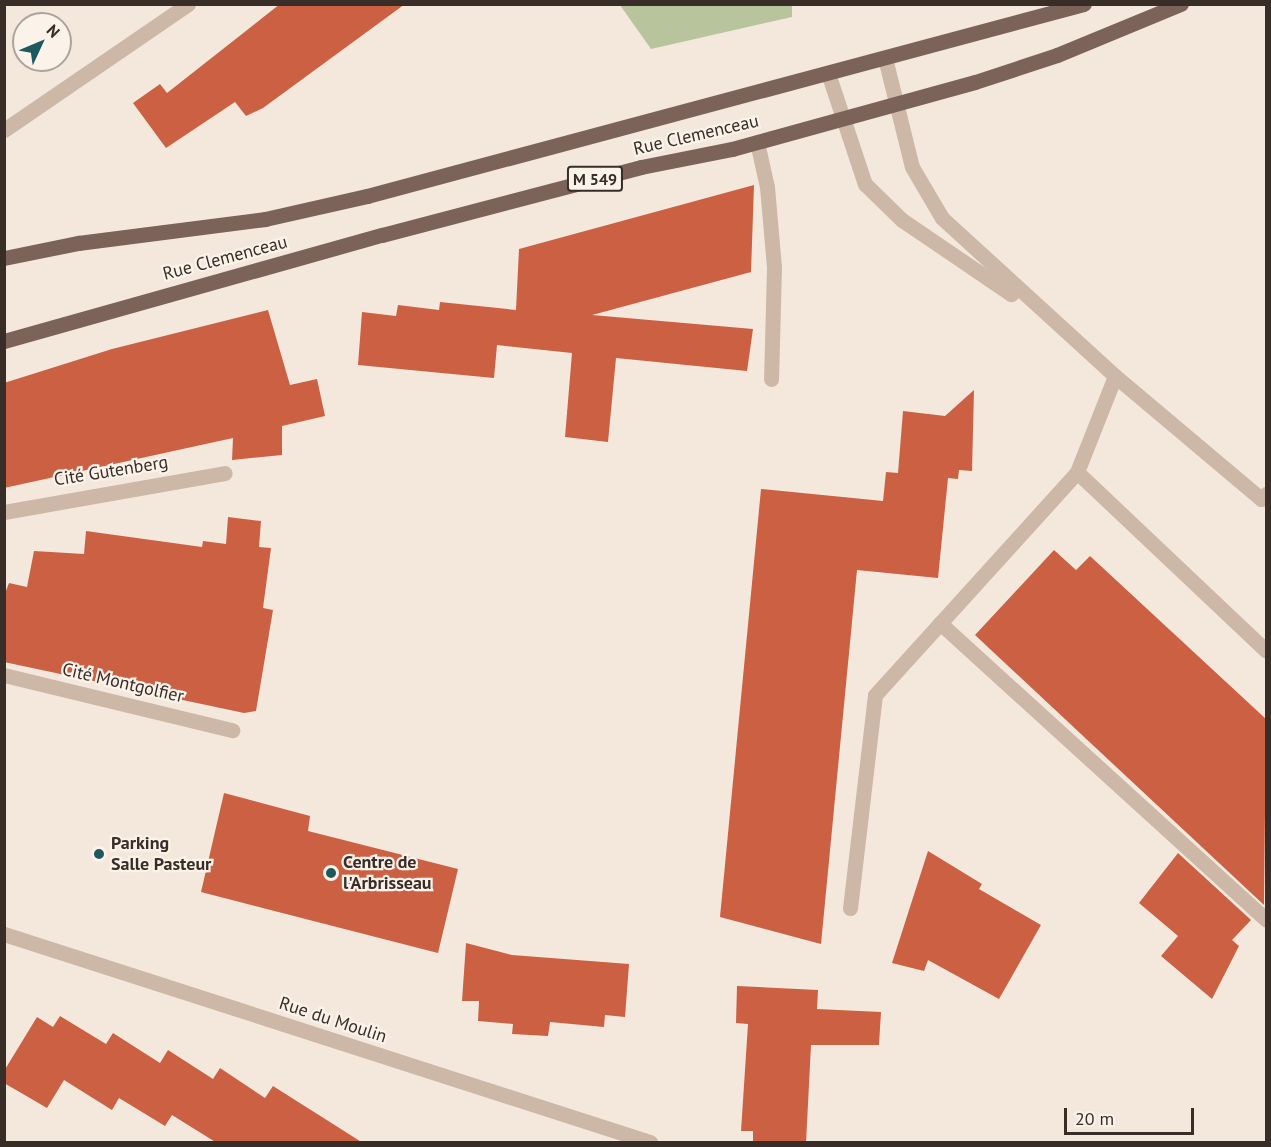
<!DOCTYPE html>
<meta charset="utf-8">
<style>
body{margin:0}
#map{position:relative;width:1271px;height:1147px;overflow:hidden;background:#f4e8dd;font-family:"PT Sans",sans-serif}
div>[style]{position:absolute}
.green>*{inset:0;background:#b7c49c}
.building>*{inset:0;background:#cc6043}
.service>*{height:15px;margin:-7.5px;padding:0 7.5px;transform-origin:7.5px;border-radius:7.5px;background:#cdb8a8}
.minor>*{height:15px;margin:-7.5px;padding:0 7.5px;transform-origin:7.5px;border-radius:7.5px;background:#cdb8a8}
.primary>*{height:15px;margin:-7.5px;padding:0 7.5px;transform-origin:7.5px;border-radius:7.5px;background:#7c6359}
.dots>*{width:16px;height:16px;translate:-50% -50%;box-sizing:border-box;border:3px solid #fbf2ea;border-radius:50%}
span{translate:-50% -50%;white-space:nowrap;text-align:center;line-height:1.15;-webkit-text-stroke:4.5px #fbf2ea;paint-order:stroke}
.shield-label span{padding:2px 4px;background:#fbf2ea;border:2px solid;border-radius:4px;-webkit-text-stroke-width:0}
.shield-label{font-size:16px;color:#392d28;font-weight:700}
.street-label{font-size:18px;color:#392d28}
.poi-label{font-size:18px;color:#392d28;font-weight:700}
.left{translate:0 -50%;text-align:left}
.frame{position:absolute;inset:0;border:6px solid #392d28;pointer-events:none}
.north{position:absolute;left:12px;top:12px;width:60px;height:60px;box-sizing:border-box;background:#fbf2ea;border:2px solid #ada39c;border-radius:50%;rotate:46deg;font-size:16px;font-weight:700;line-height:24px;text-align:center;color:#392d28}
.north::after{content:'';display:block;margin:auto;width:21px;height:27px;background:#1c5a5d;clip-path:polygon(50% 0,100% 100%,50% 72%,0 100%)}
.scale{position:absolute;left:1064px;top:1108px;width:130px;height:27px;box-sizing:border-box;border:3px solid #392d28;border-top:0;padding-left:8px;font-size:18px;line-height:21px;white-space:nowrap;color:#392d28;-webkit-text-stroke:4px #fbf2ea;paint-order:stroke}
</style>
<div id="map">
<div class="green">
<i style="clip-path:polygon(620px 5px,792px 5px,792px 17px,651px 49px)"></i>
</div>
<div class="building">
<i style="clip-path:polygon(280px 4px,405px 4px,263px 108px,246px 116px,235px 102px,166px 148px,133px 103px,160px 84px,167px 93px)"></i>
<i style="clip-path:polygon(754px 185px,751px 272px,592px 315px,753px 329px,747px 371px,616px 358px,608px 442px,565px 437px,572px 353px,497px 345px,494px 378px,358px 365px,362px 312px,396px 316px,398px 305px,439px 310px,440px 302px,516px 310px,519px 249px)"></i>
<i style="clip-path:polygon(268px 310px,290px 385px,317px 379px,325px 416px,282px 426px,282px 455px,232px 460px,233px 438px,4px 488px,4px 383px,112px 349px)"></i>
<i style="clip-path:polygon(974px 390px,972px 471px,959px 470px,958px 479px,948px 478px,938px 578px,857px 570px,821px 944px,720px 917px,761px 489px,883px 501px,886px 472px,898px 473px,903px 411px,945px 416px)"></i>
<i style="clip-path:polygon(228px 517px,261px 521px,259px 547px,271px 548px,263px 608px,273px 610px,256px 711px,244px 713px,4px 662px,4px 596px,9px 583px,27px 587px,34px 551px,84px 554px,86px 531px,202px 547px,203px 541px,226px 544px)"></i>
<i style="clip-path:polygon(1054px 550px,1076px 570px,1090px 556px,1266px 719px,1264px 905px,975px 635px)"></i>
<i style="clip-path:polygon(224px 793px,310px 816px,308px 831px,458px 869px,438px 953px,201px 892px)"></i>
<i style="clip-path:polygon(928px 851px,982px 884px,979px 889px,1041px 925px,999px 999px,928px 960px,924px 971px,892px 963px)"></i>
<i style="clip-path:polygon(1178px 853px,1251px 920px,1232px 940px,1239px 946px,1212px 999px,1161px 956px,1178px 936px,1139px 903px)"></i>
<i style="clip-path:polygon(466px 943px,512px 955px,629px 964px,625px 1017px,605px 1015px,604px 1027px,550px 1022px,548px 1036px,512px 1034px,513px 1024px,478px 1021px,479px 1001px,462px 1001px)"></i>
<i style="clip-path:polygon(737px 986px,818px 990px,817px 1009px,881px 1012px,879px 1045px,811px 1045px,806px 1143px,753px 1143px,753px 1131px,741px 1131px,748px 1024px,736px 1023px)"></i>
<i style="clip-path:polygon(60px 1016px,106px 1044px,113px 1033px,160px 1063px,168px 1050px,213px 1079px,220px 1068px,265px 1098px,273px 1086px,363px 1143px,217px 1143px,172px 1115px,165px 1126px,119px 1098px,112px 1110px,64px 1080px,47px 1108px,4px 1083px,4px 1071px,37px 1017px,53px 1027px)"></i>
</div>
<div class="service">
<i style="left:885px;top:58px;width:112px;rotate:76.1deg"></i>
<i style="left:912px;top:167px;width:59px;rotate:59.5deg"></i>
<i style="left:942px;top:218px;width:234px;rotate:42.4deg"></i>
<i style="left:1115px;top:376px;width:191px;rotate:40.1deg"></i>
<i style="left:1261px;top:499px;width:7px;rotate:-45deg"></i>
<i style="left:828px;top:73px;width:117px;rotate:71.6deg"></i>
<i style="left:865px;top:184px;width:52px;rotate:44.2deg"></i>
<i style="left:902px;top:220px;width:132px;rotate:34.2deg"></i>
<i style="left:757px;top:142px;width:46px;rotate:77.5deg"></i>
<i style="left:767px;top:187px;width:80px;rotate:85deg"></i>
<i style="left:774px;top:267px;width:112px;rotate:91.5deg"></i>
<i style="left:1077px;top:472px;width:260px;rotate:43.4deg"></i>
<i style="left:4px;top:512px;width:224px;rotate:-10deg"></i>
<i style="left:940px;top:623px;width:441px;rotate:42.3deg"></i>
<i style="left:4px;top:675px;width:235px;rotate:13.6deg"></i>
<i style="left:850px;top:908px;width:214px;rotate:-83.3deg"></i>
<i style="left:875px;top:695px;width:301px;rotate:-47.8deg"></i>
<i style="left:1077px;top:472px;width:103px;rotate:-68.4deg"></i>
</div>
<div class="minor">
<i style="left:4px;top:130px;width:223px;rotate:-34.4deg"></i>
<i style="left:4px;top:934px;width:679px;rotate:17.85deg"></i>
</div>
<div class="primary">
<i style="left:4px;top:258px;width:76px;rotate:-11.5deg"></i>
<i style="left:78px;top:243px;width:189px;rotate:-7.3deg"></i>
<i style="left:265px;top:219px;width:105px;rotate:-12.7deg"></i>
<i style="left:367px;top:196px;width:742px;rotate:-14.99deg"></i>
<i style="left:4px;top:341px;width:393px;rotate:-15.7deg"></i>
<i style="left:382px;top:235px;width:268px;rotate:-14.7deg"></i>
<i style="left:641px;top:167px;width:93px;rotate:-11.2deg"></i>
<i style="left:732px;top:149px;width:252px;rotate:-15.4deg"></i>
<i style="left:975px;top:82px;width:86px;rotate:-18.2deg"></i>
<i style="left:1057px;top:55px;width:134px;rotate:-22.4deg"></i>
</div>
<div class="dots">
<i style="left:99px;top:854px;background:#1c5a5d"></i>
<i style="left:331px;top:873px;background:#1c5a5d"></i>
</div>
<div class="shield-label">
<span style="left:595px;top:179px">M 549</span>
</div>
<div class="street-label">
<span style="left:696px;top:135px;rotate:-13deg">Rue Clemenceau</span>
<span style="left:225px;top:258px;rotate:-15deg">Rue Clemenceau</span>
<span style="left:111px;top:471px;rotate:-9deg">Cité Gutenberg</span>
<span style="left:123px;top:683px;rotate:13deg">Cité Montgolfier</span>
<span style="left:333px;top:1020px;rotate:18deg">Rue du Moulin</span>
</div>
<div class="poi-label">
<span class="left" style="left:111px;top:854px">Parking<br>Salle Pasteur</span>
<span class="left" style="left:343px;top:873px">Centre de<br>l'Arbrisseau</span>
</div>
<div class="frame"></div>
<div class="north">N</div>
<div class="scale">20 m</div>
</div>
